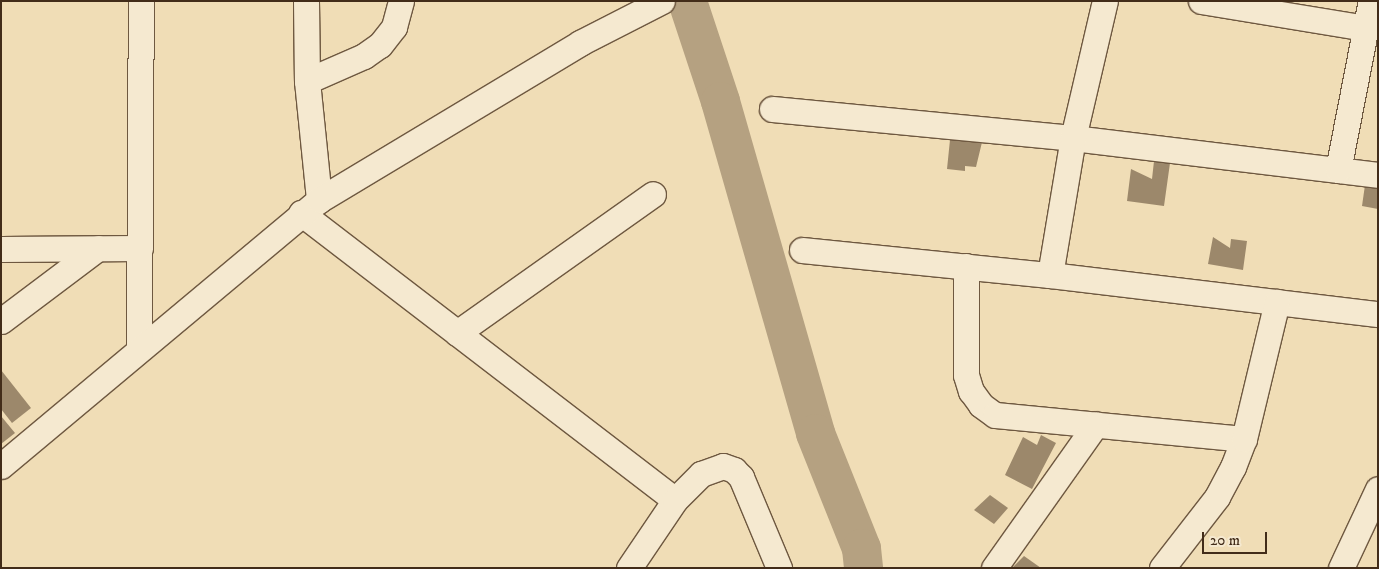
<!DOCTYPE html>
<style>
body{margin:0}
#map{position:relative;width:1379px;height:569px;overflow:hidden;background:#f0ddb6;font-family:"IM FELL DW Pica",serif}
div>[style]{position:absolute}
.river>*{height:39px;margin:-19.5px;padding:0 19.5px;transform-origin:19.5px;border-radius:19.5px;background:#b5a181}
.building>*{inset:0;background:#9c886b}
.roads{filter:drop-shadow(1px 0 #6e5840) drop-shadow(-1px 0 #6e5840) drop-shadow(0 1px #6e5840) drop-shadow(0 -1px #6e5840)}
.minor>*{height:25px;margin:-12.5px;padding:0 12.5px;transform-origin:12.5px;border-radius:12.5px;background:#f5e9d0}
span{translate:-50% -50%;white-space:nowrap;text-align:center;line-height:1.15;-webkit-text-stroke:5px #f5e9d0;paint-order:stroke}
.frame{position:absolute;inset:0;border:2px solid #422c19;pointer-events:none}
.scale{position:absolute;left:1202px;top:532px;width:65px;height:22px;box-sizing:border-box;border:2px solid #422c19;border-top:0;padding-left:6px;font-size:15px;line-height:18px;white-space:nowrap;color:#422c19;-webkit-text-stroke:4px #f5e9d0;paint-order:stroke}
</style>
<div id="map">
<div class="river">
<i style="left:687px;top:1px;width:105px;rotate:71.7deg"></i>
<i style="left:720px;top:101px;width:345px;rotate:74deg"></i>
<i style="left:815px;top:433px;width:124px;rotate:68.2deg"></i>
<i style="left:861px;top:548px;width:20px;rotate:84deg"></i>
</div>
<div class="building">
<i style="clip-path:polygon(951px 130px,984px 134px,976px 167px,965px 166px,965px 171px,947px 169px)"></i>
<i style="clip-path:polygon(1154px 161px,1170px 163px,1164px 206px,1127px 201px,1131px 169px,1152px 179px)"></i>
<i style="clip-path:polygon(1366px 178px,1378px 181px,1378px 209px,1362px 206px)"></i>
<i style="clip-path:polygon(1213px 237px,1230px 248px,1231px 239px,1247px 241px,1243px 270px,1208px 264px)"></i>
<i style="clip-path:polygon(1px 370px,31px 408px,12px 423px,1px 409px)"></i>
<i style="clip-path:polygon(1px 416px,15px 433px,1px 444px)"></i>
<i style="clip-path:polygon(1041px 435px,1056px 443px,1032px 489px,1005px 475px,1023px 437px,1037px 445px)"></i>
<i style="clip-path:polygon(990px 495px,1008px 508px,994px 524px,974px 510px)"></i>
<i style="clip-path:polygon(1024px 556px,1041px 568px,1012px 568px)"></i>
</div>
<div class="roads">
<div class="minor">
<i style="left:306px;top:1px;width:80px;rotate:89.3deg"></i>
<i style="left:307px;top:81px;width:120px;rotate:84.2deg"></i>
<i style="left:1201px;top:1px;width:166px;rotate:9.3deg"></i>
<i style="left:307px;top:81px;width:62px;rotate:-23.7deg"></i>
<i style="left:364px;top:56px;width:19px;rotate:-35deg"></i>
<i style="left:380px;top:45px;width:23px;rotate:-52deg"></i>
<i style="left:394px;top:27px;width:27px;rotate:-75deg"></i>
<i style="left:772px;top:109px;width:302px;rotate:5.5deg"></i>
<i style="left:1073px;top:138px;width:307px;rotate:6.9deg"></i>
<i style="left:1338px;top:170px;width:172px;rotate:-79deg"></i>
<i style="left:301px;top:213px;width:471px;rotate:37.5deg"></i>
<i style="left:675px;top:500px;width:82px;rotate:124.1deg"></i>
<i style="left:1px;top:249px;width:139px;rotate:-0.4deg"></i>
<i style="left:802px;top:250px;width:249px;rotate:5.8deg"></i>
<i style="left:1050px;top:275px;width:330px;rotate:6.8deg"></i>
<i style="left:966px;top:266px;width:109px;rotate:90deg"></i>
<i style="left:966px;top:375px;width:17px;rotate:73deg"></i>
<i style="left:971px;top:391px;width:17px;rotate:54deg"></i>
<i style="left:981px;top:405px;width:17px;rotate:36deg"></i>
<i style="left:995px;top:415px;width:250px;rotate:5.5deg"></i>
<i style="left:1050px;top:275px;width:139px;rotate:-80.5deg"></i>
<i style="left:1073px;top:138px;width:141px;rotate:-76.9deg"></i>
<i style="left:1px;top:321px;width:121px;rotate:-37deg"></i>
<i style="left:457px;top:333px;width:240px;rotate:-35.3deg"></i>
<i style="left:139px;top:349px;width:348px;rotate:-89.7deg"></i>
<i style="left:1px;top:466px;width:415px;rotate:-39.9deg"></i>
<i style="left:319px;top:200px;width:305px;rotate:-31deg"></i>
<i style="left:580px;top:43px;width:92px;rotate:-27.1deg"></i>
<i style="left:675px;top:500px;width:37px;rotate:-45deg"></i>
<i style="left:701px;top:474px;width:23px;rotate:-20deg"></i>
<i style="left:723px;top:466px;width:12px;rotate:20deg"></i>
<i style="left:734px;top:470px;width:10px;rotate:45deg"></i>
<i style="left:741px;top:477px;width:99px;rotate:67.3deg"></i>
<i style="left:994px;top:568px;width:176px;rotate:-54.7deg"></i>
<i style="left:1162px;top:568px;width:90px;rotate:-52.2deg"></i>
<i style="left:1217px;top:497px;width:34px;rotate:-62deg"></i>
<i style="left:1233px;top:467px;width:30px;rotate:-69deg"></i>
<i style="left:1244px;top:439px;width:141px;rotate:-76.5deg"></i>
<i style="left:1341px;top:568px;width:87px;rotate:-64.9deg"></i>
</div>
</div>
<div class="frame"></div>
<div class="scale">20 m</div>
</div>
